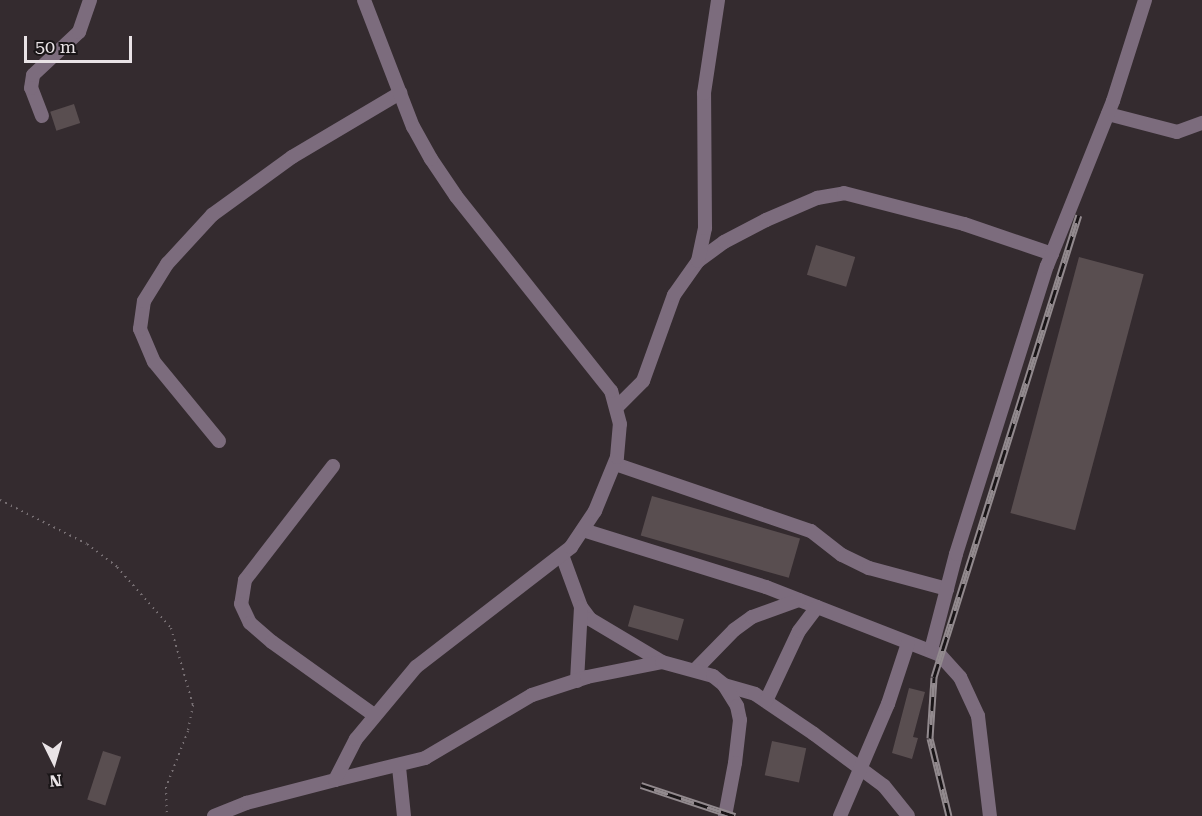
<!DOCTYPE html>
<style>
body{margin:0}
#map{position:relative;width:1202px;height:816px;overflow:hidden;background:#342b2f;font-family:"Roboto Serif",serif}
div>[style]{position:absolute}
.building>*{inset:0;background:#594e50;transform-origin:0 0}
.path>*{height:2px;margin-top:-1px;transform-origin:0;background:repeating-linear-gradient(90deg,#787074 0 1.5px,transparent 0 6px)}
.minor>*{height:14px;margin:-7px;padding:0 7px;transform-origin:7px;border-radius:7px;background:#7c6c7d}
.rail>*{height:7px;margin-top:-3.5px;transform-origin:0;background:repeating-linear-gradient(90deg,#191517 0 14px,#928a8e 0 28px);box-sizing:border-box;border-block:2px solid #928a8e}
span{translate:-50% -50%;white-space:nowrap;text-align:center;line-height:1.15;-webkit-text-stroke:6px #191517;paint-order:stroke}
.north{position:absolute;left:24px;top:732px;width:60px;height:60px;-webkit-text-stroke:4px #191517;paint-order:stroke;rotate:175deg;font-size:16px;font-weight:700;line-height:24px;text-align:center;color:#e9e3e6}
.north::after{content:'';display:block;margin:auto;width:21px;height:27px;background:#e9e3e6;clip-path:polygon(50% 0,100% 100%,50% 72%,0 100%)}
.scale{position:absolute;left:24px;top:36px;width:108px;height:27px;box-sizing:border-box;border:3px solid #e9e3e6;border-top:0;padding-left:8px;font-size:18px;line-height:21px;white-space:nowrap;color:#e9e3e6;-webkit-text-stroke:4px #191517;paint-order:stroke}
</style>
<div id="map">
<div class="building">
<i style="left:74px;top:104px;width:20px;height:25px;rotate:72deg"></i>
<i style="left:816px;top:245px;width:41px;height:31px;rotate:17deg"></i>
<i style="left:1079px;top:257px;width:67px;height:265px;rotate:15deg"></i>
<i style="left:652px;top:496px;width:154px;height:41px;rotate:16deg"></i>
<i style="left:634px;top:605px;width:52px;height:22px;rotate:16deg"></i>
<i style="clip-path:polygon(909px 688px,925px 692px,913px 737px,918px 738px,912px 759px,892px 753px)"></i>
<i style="left:772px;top:741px;width:35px;height:35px;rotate:12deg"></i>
<i style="left:103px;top:751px;width:19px;height:51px;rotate:18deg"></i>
</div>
<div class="path">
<i style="left:0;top:500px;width:97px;rotate:26.8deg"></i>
<i style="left:87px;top:544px;width:38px;rotate:37deg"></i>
<i style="left:117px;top:567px;width:81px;rotate:48.5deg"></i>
<i style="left:171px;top:628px;width:80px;rotate:74.1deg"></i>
<i style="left:193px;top:705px;width:26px;rotate:101deg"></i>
<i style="left:188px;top:731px;width:60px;rotate:111.4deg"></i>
<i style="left:166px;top:787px;width:29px;rotate:88deg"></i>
</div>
<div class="minor">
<i style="left:1108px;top:114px;width:71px;rotate:14.6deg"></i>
<i style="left:1177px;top:132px;width:27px;rotate:-20deg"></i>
<i style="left:42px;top:116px;width:30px;rotate:-111deg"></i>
<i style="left:31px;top:88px;width:13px;rotate:-81deg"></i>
<i style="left:33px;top:75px;width:63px;rotate:-43.1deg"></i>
<i style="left:79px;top:32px;width:34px;rotate:-71deg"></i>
<i style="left:698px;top:261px;width:32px;rotate:-36deg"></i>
<i style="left:724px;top:242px;width:47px;rotate:-27.6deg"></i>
<i style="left:766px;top:220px;width:56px;rotate:-23.3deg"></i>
<i style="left:817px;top:198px;width:27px;rotate:-10deg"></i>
<i style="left:844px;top:193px;width:124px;rotate:14.5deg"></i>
<i style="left:964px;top:224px;width:93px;rotate:18.8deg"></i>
<i style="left:617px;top:407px;width:37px;rotate:-45deg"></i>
<i style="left:643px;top:381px;width:91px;rotate:-70.2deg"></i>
<i style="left:674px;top:295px;width:42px;rotate:-54.8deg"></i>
<i style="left:698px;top:261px;width:34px;rotate:-78deg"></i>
<i style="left:705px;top:228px;width:135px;rotate:-90.4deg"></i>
<i style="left:704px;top:93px;width:94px;rotate:-81.4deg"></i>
<i style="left:219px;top:441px;width:102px;rotate:-129.4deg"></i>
<i style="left:154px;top:362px;width:36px;rotate:-113deg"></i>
<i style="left:140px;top:329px;width:28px;rotate:-82deg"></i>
<i style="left:144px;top:301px;width:44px;rotate:-58.1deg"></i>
<i style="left:167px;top:264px;width:67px;rotate:-47.4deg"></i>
<i style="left:212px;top:215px;width:99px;rotate:-35.9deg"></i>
<i style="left:292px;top:157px;width:126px;rotate:-30.7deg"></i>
<i style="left:615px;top:464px;width:207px;rotate:18.9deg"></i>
<i style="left:811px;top:531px;width:39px;rotate:38deg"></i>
<i style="left:842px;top:555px;width:30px;rotate:26deg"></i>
<i style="left:869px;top:568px;width:81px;rotate:15.1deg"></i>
<i style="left:333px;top:466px;width:144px;rotate:127.7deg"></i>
<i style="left:245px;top:580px;width:24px;rotate:99deg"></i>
<i style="left:241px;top:604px;width:21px;rotate:65deg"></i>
<i style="left:250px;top:623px;width:29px;rotate:41deg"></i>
<i style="left:272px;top:642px;width:125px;rotate:35.6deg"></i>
<i style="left:583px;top:530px;width:192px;rotate:17.3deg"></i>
<i style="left:766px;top:587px;width:187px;rotate:21.3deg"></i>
<i style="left:940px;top:655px;width:30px;rotate:48deg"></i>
<i style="left:960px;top:677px;width:43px;rotate:65.2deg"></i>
<i style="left:978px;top:716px;width:101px;rotate:83.2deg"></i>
<i style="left:562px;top:555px;width:55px;rotate:69.9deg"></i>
<i style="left:581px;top:607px;width:15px;rotate:53deg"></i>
<i style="left:590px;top:619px;width:84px;rotate:30.8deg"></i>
<i style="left:931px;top:650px;width:99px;rotate:-75.4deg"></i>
<i style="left:956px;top:554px;width:302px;rotate:-72.5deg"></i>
<i style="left:1047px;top:266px;width:178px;rotate:-68.2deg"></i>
<i style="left:1113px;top:101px;width:106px;rotate:-72.4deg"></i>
<i style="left:696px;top:669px;width:54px;rotate:-45.7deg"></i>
<i style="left:734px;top:630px;width:22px;rotate:-36deg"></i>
<i style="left:752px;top:617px;width:50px;rotate:-19.9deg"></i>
<i style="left:577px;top:681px;width:74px;rotate:-86.9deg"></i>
<i style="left:724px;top:685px;width:32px;rotate:16deg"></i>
<i style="left:755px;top:694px;width:71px;rotate:34.1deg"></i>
<i style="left:814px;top:734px;width:87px;rotate:36.6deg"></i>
<i style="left:884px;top:786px;width:38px;rotate:51deg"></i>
<i style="left:766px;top:701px;width:77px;rotate:-64.8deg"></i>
<i style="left:799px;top:631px;width:30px;rotate:-53deg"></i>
<i style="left:399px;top:767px;width:49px;rotate:84.2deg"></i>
<i style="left:335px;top:780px;width:93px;rotate:-13.7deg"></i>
<i style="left:425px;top:758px;width:124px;rotate:-30.5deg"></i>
<i style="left:532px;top:695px;width:58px;rotate:-18.1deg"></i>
<i style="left:587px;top:677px;width:76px;rotate:-11.3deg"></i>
<i style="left:662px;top:662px;width:53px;rotate:15.4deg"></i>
<i style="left:713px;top:676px;width:14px;rotate:39deg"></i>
<i style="left:724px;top:685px;width:25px;rotate:58deg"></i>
<i style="left:737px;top:706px;width:14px;rotate:78deg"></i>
<i style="left:740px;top:720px;width:43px;rotate:96.6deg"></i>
<i style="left:735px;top:763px;width:54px;rotate:100.7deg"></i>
<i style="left:214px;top:816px;width:35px;rotate:-22deg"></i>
<i style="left:246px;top:803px;width:92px;rotate:-14.5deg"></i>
<i style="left:335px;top:780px;width:46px;rotate:-62.9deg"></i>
<i style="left:356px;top:739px;width:94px;rotate:-50.2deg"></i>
<i style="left:416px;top:667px;width:196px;rotate:-37.7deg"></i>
<i style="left:571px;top:547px;width:43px;rotate:-56.3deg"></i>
<i style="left:595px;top:511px;width:58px;rotate:-67.8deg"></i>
<i style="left:617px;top:457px;width:33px;rotate:-85deg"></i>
<i style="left:620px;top:424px;width:34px;rotate:-105deg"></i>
<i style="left:611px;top:391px;width:249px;rotate:-128.5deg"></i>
<i style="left:456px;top:196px;width:45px;rotate:-124deg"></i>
<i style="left:431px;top:159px;width:37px;rotate:-119deg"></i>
<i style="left:413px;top:127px;width:136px;rotate:-111.1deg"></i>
<i style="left:840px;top:816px;width:122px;rotate:-66.8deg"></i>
<i style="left:888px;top:704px;width:64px;rotate:-71.8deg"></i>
</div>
<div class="rail">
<i style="left:641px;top:785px;width:99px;rotate:18.3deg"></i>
<i style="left:949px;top:816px;width:80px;rotate:-103.7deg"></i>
<i style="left:930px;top:738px;width:61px;rotate:-86.2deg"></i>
<i style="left:934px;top:677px;width:484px;rotate:-72.6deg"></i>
</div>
<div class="north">N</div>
<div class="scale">50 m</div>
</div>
